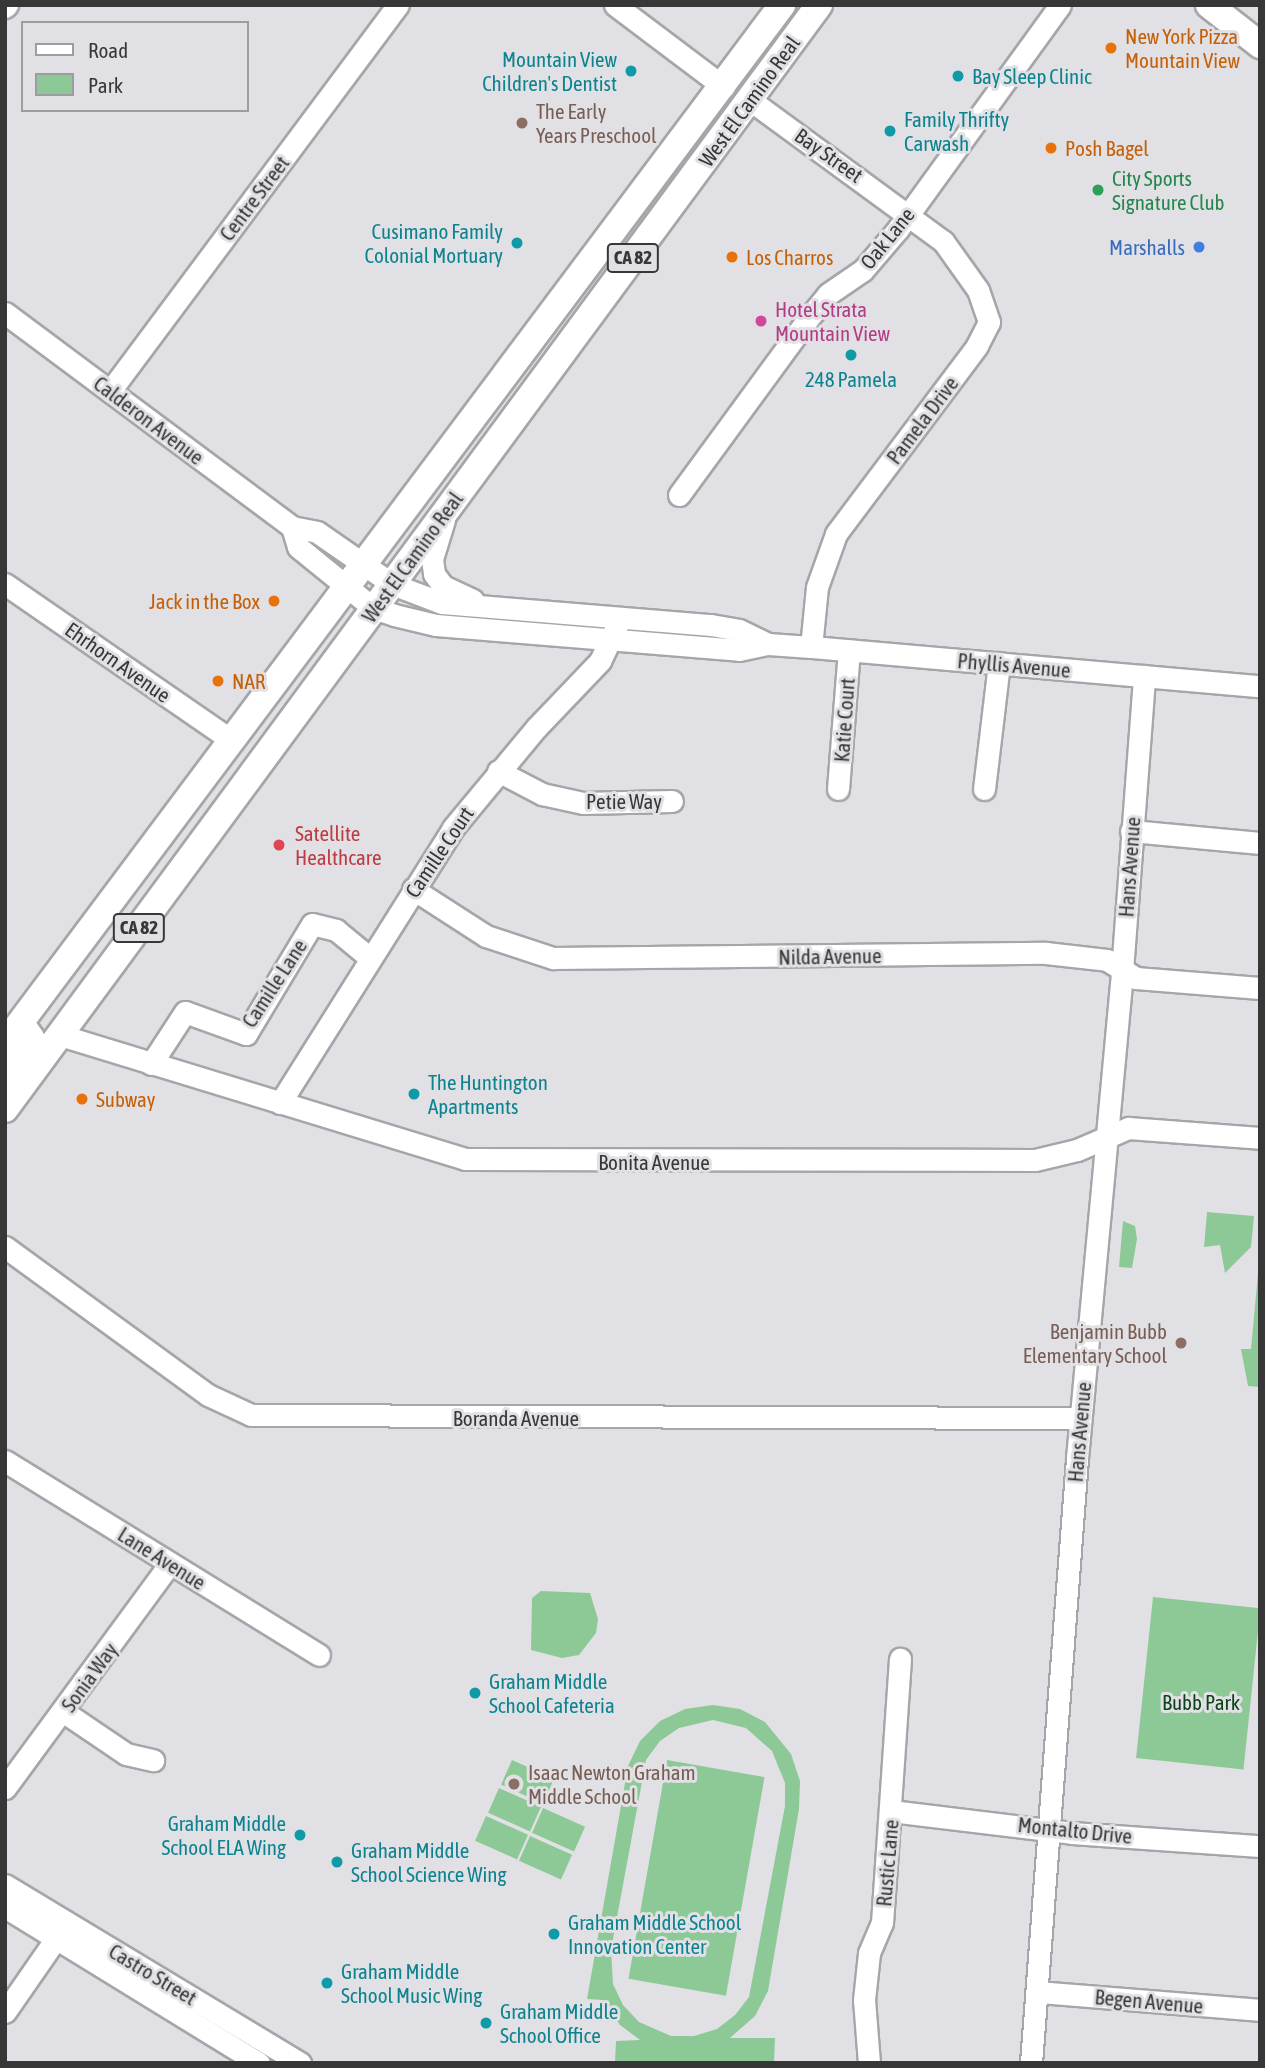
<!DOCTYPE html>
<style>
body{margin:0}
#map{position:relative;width:1265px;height:2068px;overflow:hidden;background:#e1e1e5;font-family:"Asap Condensed",sans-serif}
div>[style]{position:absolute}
.green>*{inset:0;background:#8dc996;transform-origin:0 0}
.roads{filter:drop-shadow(2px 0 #a6a6aa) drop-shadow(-2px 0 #a6a6aa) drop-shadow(0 2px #a6a6aa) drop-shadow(0 -2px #a6a6aa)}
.minor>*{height:21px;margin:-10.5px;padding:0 10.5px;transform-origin:10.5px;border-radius:10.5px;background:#fff}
.major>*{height:26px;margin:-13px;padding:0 13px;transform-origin:13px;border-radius:13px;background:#fff}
.dots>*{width:19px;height:19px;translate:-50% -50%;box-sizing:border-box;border:4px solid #e1e1e5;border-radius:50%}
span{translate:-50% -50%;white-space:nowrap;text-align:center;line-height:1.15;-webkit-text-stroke:6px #e1e1e5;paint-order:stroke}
.shield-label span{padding:2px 5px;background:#e1e1e5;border:2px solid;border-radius:5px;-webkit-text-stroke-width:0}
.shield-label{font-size:19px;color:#373738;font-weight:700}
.food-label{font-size:21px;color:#c56008}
.left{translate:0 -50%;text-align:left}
.right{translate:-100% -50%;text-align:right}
.culture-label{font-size:21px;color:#0d838f}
.street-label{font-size:21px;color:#373738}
.education-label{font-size:21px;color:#785e54}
.leisure-label{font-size:21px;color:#27864d}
.shop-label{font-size:21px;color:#366cbe}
.hotel-label{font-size:21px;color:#b23c85}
.health-label{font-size:21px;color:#be3a42}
.park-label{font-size:21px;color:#0d431c}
.frame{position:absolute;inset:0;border:7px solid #373738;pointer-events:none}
.legend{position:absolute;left:21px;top:21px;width:228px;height:91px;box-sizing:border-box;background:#e1e1e5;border:2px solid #9d9da0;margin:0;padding:9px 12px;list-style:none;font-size:21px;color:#373738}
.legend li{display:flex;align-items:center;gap:14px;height:35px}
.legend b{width:35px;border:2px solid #9d9da0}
</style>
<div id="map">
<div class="green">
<i style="clip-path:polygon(1207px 1212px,1254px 1216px,1251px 1247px,1225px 1273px,1220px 1245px,1204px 1247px)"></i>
<i style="clip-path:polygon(1123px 1221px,1135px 1226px,1137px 1239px,1132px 1268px,1119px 1267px)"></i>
<i style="clip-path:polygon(1260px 1252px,1260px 1387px,1248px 1386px,1241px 1349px,1251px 1349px)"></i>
<i style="clip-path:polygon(541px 1591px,590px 1593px,598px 1619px,596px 1633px,579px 1655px,562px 1658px,531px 1650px,532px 1598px)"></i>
<i style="left:1153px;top:1597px;width:108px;height:162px;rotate:6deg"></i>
<i style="clip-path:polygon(evenodd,713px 1705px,740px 1709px,765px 1722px,791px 1754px,800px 1781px,799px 1809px,768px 1991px,755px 2016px,730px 2038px,775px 2038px,774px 2063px,615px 2063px,616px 2041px,640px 2040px,620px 2025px,603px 2000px,587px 1999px,628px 1766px,640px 1741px,660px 1721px,685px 1709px,713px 1705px,713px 1720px,746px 1728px,772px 1751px,785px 1783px,785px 1806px,749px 1997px,735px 2015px,717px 2029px,694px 2036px,671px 2036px,639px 2022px,623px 2005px,613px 1984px,611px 1950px,646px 1760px,660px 1741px,679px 1728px,713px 1720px)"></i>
<i style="left:512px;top:1760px;width:46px;height:27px;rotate:24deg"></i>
<i style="left:667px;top:1760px;width:99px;height:222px;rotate:10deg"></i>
<i style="left:499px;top:1788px;width:46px;height:27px;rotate:24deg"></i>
<i style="left:543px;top:1808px;width:46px;height:27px;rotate:24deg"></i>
<i style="left:486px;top:1816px;width:46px;height:27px;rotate:24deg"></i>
<i style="left:530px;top:1836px;width:46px;height:27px;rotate:24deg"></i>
</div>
<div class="roads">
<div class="minor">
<i style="left:615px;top:5px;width:136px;rotate:37deg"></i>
<i style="left:5px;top:7px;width:3px;rotate:-45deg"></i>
<i style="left:750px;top:100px;width:239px;rotate:36.2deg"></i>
<i style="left:943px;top:241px;width:60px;rotate:54.5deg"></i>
<i style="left:978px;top:290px;width:34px;rotate:71deg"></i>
<i style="left:989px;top:322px;width:27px;rotate:117deg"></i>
<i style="left:977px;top:346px;width:235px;rotate:126.9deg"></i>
<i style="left:836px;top:534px;width:56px;rotate:109.7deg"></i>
<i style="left:817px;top:587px;width:60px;rotate:95.7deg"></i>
<i style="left:5px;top:313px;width:358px;rotate:36.7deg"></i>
<i style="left:292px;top:527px;width:21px;rotate:73deg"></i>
<i style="left:298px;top:547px;width:97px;rotate:39.1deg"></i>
<i style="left:373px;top:608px;width:22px;rotate:18deg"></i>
<i style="left:394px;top:615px;width:43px;rotate:13.4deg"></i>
<i style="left:436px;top:625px;width:304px;rotate:4.7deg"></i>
<i style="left:739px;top:650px;width:30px;rotate:-12deg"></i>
<i style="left:768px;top:644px;width:43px;rotate:4deg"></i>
<i style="left:811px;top:647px;width:451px;rotate:5deg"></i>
<i style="left:110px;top:391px;width:482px;rotate:-53.3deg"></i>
<i style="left:679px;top:495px;width:217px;rotate:-53.8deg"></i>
<i style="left:807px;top:320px;width:33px;rotate:-51deg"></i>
<i style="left:828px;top:294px;width:42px;rotate:-34.4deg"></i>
<i style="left:863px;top:270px;width:54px;rotate:-49.5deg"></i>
<i style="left:898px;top:229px;width:276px;rotate:-54.1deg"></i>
<i style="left:444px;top:520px;width:41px;rotate:107.1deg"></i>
<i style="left:432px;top:559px;width:15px;rotate:82deg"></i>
<i style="left:434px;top:574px;width:15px;rotate:53deg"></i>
<i style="left:443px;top:586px;width:33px;rotate:25deg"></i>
<i style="left:292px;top:527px;width:25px;rotate:11deg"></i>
<i style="left:317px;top:532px;width:91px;rotate:34.7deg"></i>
<i style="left:392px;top:584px;width:53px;rotate:20.8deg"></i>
<i style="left:442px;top:603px;width:270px;rotate:4.7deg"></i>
<i style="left:711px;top:625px;width:28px;rotate:10deg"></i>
<i style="left:739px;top:630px;width:32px;rotate:26deg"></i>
<i style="left:5px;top:584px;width:275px;rotate:34.6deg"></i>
<i style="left:498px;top:771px;width:50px;rotate:27.6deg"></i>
<i style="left:542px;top:794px;width:42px;rotate:12.4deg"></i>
<i style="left:583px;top:803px;width:89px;rotate:-1.3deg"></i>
<i style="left:838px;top:789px;width:139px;rotate:-85.5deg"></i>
<i style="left:984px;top:789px;width:127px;rotate:-83.2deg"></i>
<i style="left:1131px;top:831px;width:130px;rotate:5.3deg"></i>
<i style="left:413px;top:889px;width:87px;rotate:32.8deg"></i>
<i style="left:486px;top:936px;width:71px;rotate:18.2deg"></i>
<i style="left:553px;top:958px;width:493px;rotate:-0.6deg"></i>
<i style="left:1046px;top:953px;width:61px;rotate:6.5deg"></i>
<i style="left:1107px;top:960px;width:34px;rotate:32deg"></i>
<i style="left:1136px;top:978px;width:124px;rotate:4.6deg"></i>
<i style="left:60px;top:1035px;width:424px;rotate:17deg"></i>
<i style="left:465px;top:1159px;width:570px;rotate:0.1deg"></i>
<i style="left:1035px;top:1160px;width:43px;rotate:-13.4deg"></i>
<i style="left:1077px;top:1150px;width:56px;rotate:-23.3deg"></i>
<i style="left:1128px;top:1128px;width:132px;rotate:4.3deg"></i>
<i style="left:151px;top:1064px;width:62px;rotate:-56.8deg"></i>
<i style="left:185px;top:1012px;width:65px;rotate:19.8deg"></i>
<i style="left:246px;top:1034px;width:128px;rotate:-59deg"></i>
<i style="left:312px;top:924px;width:25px;rotate:14deg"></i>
<i style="left:336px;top:930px;width:44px;rotate:39.5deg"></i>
<i style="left:280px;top:1103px;width:325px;rotate:-57.8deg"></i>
<i style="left:453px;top:828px;width:130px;rotate:-50.3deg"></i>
<i style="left:536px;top:728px;width:93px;rotate:-46.3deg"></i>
<i style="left:600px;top:661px;width:47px;rotate:-64.5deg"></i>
<i style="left:5px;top:1247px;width:251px;rotate:36.1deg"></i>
<i style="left:208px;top:1395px;width:47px;rotate:24.9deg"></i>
<i style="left:251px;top:1415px;width:829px;rotate:0.21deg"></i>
<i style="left:5px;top:1461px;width:369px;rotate:31.7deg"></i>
<i style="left:64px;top:1712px;width:75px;rotate:34.1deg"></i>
<i style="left:126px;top:1754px;width:28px;rotate:13deg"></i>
<i style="left:5px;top:1788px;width:279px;rotate:-53.7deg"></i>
<i style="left:891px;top:1811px;width:182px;rotate:6.9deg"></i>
<i style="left:1072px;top:1833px;width:188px;rotate:4deg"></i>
<i style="left:5px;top:1885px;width:345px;rotate:31.1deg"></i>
<i style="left:5px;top:1907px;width:298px;rotate:31.6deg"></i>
<i style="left:1038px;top:1992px;width:223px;rotate:4.6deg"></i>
<i style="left:5px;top:2012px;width:91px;rotate:-55.3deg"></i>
<i style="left:869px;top:2063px;width:63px;rotate:-94.5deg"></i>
<i style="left:864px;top:2000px;width:47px;rotate:-83.9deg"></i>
<i style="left:869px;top:1953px;width:33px;rotate:-67deg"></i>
<i style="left:882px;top:1923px;width:265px;rotate:-86.1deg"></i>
<i style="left:1031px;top:2063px;width:607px;rotate:-85.65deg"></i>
<i style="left:1077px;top:1458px;width:489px;rotate:-84.7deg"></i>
<i style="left:1122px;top:971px;width:296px;rotate:-85.7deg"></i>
</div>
<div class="major">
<i style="left:1209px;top:5px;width:65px;rotate:38.1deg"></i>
<i style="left:5px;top:1043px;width:1297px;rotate:-53.18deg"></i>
<i style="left:5px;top:1072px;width:43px;rotate:-52.6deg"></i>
<i style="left:31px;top:1038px;width:11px;rotate:-124deg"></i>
<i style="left:5px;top:1109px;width:1372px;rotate:-53.6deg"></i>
</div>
</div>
<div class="dots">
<i style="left:1111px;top:48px;background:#e8710a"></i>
<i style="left:631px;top:71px;background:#0f9aa8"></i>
<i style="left:958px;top:76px;background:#0f9aa8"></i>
<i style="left:522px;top:123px;background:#8d6e63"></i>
<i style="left:890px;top:131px;background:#0f9aa8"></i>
<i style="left:1051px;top:148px;background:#e8710a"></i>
<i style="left:1098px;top:190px;background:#2e9e5b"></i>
<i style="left:517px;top:243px;background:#0f9aa8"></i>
<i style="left:1199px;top:247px;background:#3f7fe0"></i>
<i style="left:732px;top:257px;background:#e8710a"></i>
<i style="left:761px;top:321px;background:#d1479c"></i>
<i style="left:851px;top:355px;background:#0f9aa8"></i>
<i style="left:274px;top:601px;background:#e8710a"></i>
<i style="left:218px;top:681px;background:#e8710a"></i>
<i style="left:279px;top:845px;background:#e0444e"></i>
<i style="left:414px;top:1094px;background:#0f9aa8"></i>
<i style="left:82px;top:1099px;background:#e8710a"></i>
<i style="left:1181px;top:1343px;background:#8d6e63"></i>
<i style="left:475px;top:1693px;background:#0f9aa8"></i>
<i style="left:514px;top:1784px;background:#8d6e63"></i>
<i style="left:300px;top:1835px;background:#0f9aa8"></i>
<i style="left:337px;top:1862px;background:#0f9aa8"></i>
<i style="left:554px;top:1934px;background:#0f9aa8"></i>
<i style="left:327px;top:1983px;background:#0f9aa8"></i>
<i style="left:486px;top:2023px;background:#0f9aa8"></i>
</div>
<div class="shield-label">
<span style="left:633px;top:258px">CA 82</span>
<span style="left:139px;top:928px">CA 82</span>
</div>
<div class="food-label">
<span class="left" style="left:1125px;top:48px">New York Pizza<br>Mountain View</span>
<span class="left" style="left:1065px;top:148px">Posh Bagel</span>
<span class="left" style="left:746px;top:257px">Los Charros</span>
<span class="right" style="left:260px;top:601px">Jack in the Box</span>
<span class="left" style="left:232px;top:681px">NAR</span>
<span class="left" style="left:96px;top:1099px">Subway</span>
</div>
<div class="culture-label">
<span class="right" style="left:617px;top:71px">Mountain View<br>Children's Dentist</span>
<span class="left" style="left:972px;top:76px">Bay Sleep Clinic</span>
<span class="left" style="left:904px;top:131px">Family Thrifty<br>Carwash</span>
<span class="right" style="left:503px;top:243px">Cusimano Family<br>Colonial Mortuary</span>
<span style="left:851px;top:379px">248 Pamela</span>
<span class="left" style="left:428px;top:1094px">The Huntington<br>Apartments</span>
<span class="left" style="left:489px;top:1693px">Graham Middle<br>School Cafeteria</span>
<span class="right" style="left:286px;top:1835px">Graham Middle<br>School ELA Wing</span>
<span class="left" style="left:351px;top:1862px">Graham Middle<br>School Science Wing</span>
<span class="left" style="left:568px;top:1934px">Graham Middle School<br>Innovation Center</span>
<span class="left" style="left:341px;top:1983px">Graham Middle<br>School Music Wing</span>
<span class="left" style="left:500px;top:2023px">Graham Middle<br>School Office</span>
</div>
<div class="street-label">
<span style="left:749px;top:101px;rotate:-54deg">West El Camino Real</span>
<span style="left:829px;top:155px;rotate:35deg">Bay Street</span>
<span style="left:254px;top:198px;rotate:-53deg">Centre Street</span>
<span style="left:887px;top:238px;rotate:-51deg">Oak Lane</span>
<span style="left:149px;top:420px;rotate:37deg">Calderon Avenue</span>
<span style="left:922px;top:420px;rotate:-53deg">Pamela Drive</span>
<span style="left:412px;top:557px;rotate:-54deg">West El Camino Real</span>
<span style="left:118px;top:662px;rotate:35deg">Ehrhorn Avenue</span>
<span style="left:1014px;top:665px;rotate:5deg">Phyllis Avenue</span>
<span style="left:844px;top:720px;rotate:-86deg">Katie Court</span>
<span style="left:624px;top:801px">Petie Way</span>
<span style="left:439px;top:852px;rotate:-56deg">Camille Court</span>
<span style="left:1129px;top:867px;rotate:-86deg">Hans Avenue</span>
<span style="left:830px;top:956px;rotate:-1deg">Nilda Avenue</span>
<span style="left:274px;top:983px;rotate:-57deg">Camille Lane</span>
<span style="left:654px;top:1162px">Bonita Avenue</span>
<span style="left:516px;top:1418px">Boranda Avenue</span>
<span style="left:1079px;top:1432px;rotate:-85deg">Hans Avenue</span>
<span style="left:162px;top:1558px;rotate:32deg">Lane Avenue</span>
<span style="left:89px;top:1677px;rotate:-54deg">Sonia Way</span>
<span style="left:1075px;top:1830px;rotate:6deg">Montalto Drive</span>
<span style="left:887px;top:1863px;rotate:-85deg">Rustic Lane</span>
<span style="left:153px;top:1974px;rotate:31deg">Castro Street</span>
<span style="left:1149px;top:2001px;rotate:5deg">Begen Avenue</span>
</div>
<div class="education-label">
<span class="left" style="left:536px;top:123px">The Early<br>Years Preschool</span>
<span class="right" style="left:1167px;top:1343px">Benjamin Bubb<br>Elementary School</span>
<span class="left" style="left:528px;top:1784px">Isaac Newton Graham<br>Middle School</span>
</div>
<div class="leisure-label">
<span class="left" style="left:1112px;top:190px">City Sports<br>Signature Club</span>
</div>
<div class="shop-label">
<span class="right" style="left:1185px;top:247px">Marshalls</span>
</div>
<div class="hotel-label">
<span class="left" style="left:775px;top:321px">Hotel Strata<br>Mountain View</span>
</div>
<div class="health-label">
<span class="left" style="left:295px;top:845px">Satellite<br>Healthcare</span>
</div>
<div class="park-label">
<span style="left:1201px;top:1702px">Bubb Park</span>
</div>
<div class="frame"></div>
<ul class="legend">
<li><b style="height:9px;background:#fff"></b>Road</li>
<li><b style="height:19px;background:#8dc996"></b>Park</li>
</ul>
</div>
